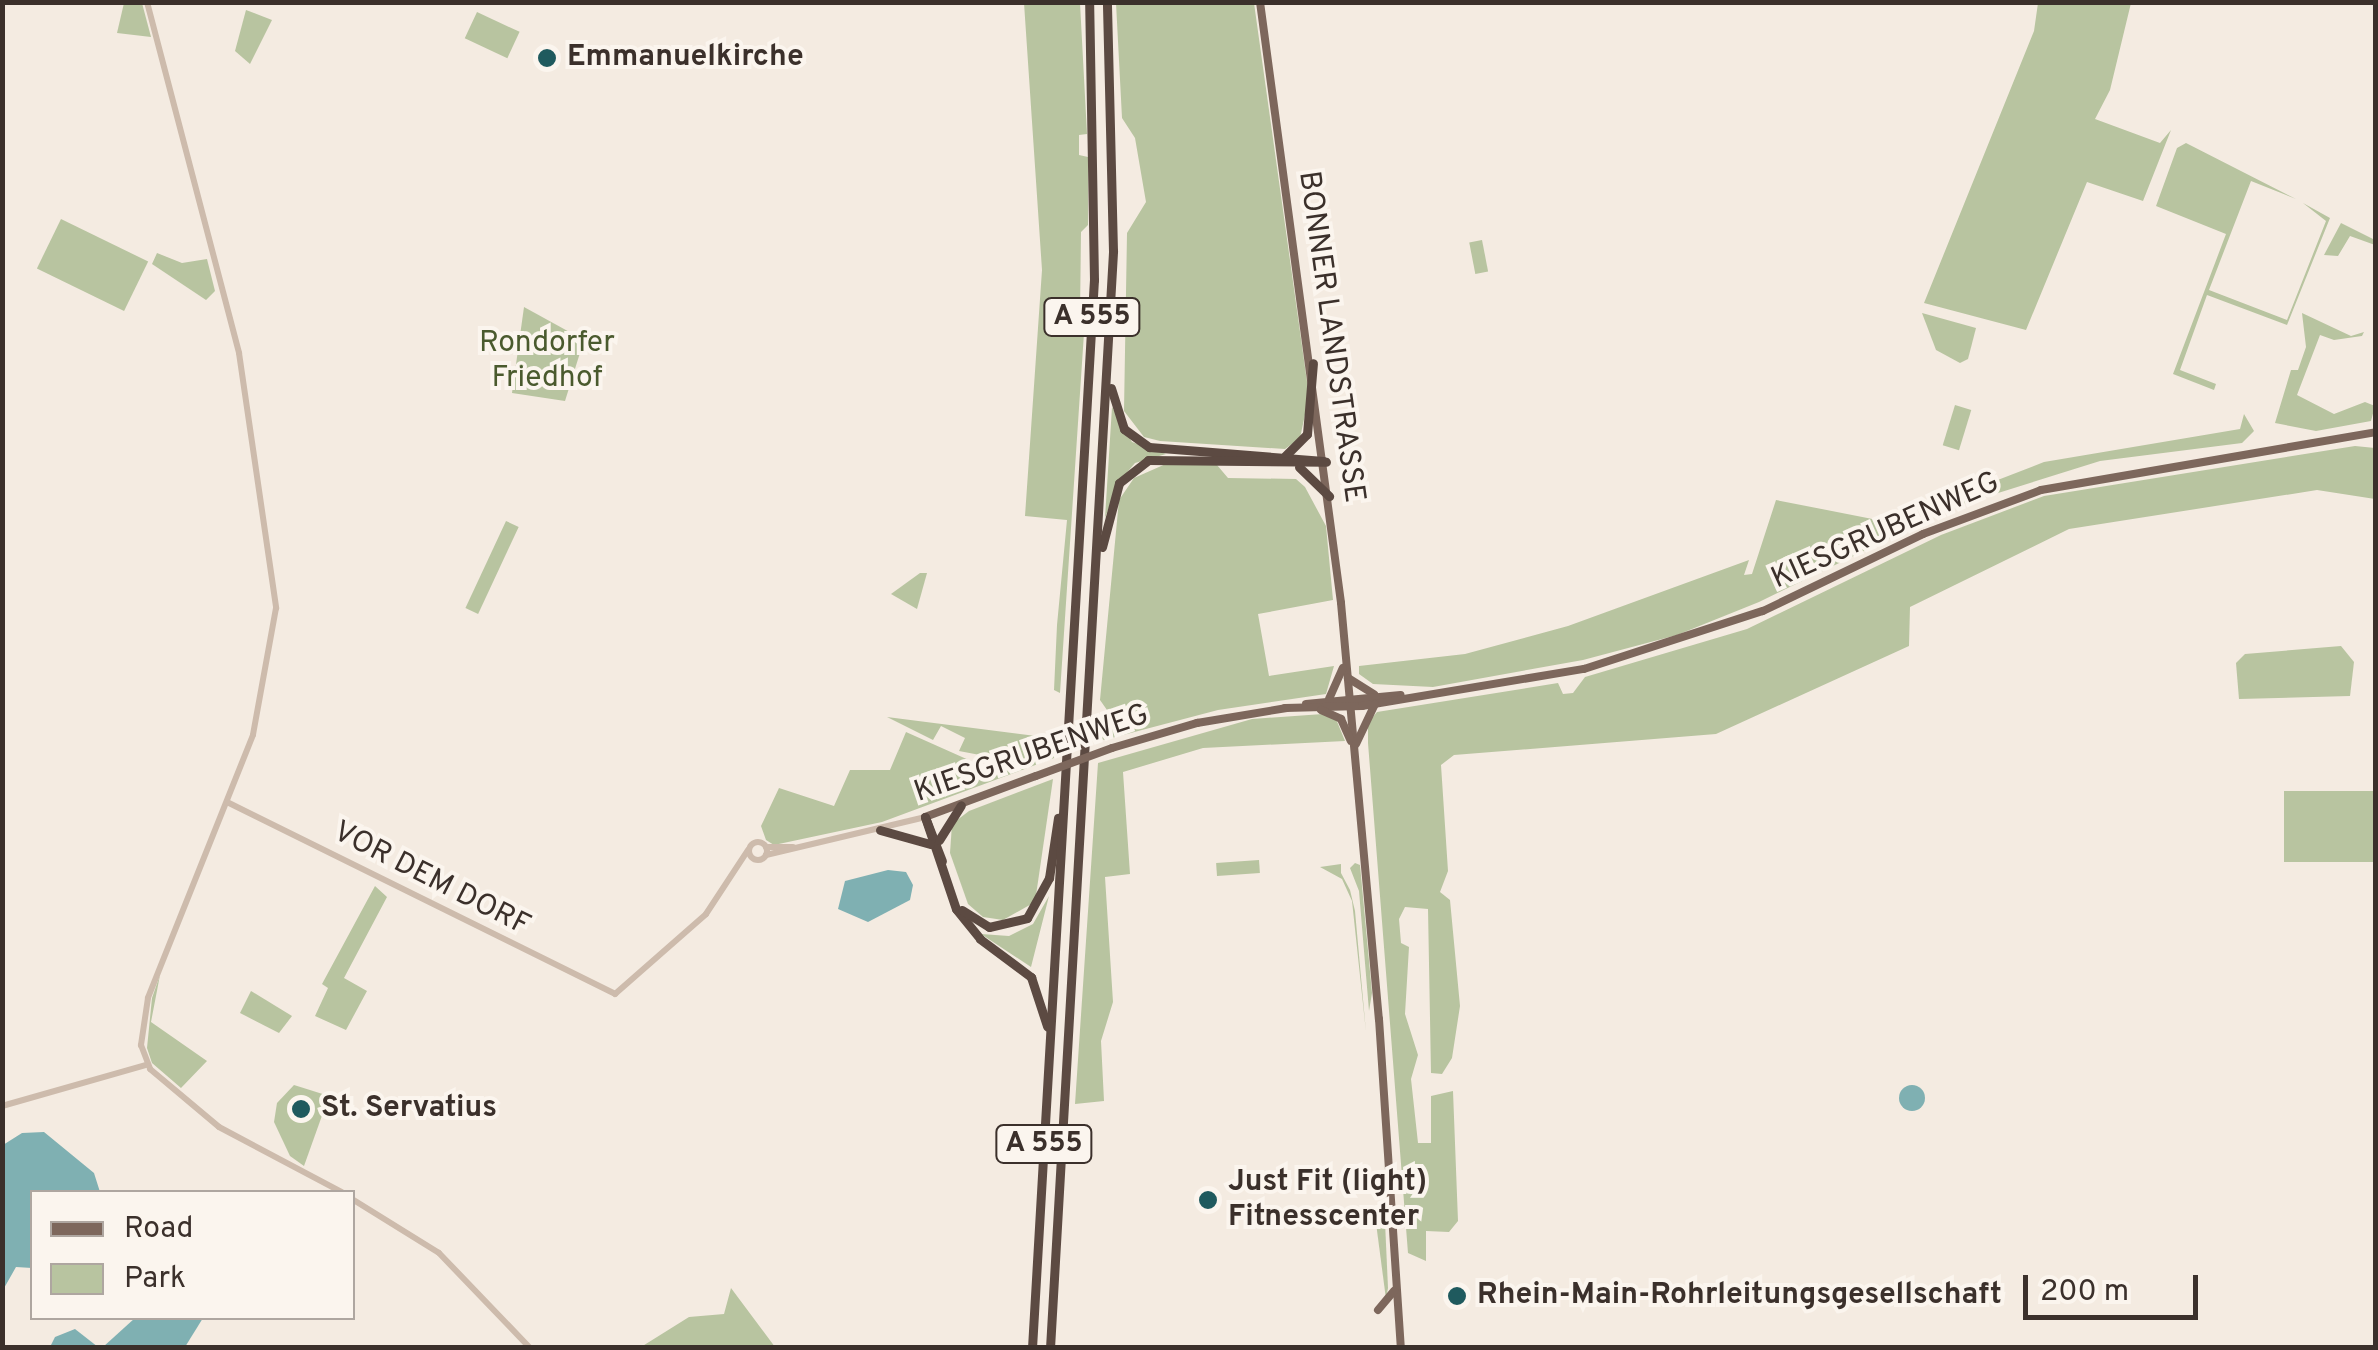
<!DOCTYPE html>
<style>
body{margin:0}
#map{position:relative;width:2378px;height:1350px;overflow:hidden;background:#f4ebe1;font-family:Overpass,sans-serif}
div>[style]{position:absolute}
.green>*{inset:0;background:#b8c4a0;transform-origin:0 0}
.water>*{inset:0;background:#7fb0b2}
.round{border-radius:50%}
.minor>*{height:6px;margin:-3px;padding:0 3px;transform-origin:3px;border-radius:3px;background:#cdbbac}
.minor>.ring{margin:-3px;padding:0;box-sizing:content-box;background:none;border:6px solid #cdbbac;border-radius:50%}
.major>*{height:8px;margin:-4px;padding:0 4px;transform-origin:4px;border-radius:4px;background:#7d675c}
.highway>*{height:9px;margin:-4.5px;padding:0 4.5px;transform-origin:4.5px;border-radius:4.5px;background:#5c4a42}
.major-bridge>*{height:8px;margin:-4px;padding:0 4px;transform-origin:4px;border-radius:4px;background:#7d675c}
.dots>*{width:28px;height:28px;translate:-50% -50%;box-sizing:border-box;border:5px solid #fbf5ee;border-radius:50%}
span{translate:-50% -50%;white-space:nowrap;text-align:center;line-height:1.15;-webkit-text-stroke:8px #fbf5ee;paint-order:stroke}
.shield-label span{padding:2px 8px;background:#fbf5ee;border:2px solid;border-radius:8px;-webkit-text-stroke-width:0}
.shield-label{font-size:28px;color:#3b302b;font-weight:700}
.poi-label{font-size:30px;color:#3b302b;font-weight:700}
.left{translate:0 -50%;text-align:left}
.street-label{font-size:30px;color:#3b302b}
.park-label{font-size:30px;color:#4a5a2e}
.frame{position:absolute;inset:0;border:5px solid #3b302b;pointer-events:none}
.legend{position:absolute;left:30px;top:1190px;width:325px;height:130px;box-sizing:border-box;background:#fbf5ee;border:2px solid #aea6a0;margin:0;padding:12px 18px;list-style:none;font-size:30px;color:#3b302b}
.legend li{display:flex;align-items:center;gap:20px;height:50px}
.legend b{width:50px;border:2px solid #aea6a0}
.scale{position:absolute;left:2023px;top:1275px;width:175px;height:45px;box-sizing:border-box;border:5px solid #3b302b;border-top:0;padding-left:12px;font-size:30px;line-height:35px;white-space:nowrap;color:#3b302b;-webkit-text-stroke:8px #fbf5ee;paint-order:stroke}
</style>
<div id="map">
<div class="green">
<i style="clip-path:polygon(124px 3px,142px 3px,151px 37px,117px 33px)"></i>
<i style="clip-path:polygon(1024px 3px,1080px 3px,1087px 134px,1079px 135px,1079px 155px,1088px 157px,1088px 225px,1081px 232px,1080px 315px,1085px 318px,1060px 693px,1054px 690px,1057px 625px,1067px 520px,1025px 516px,1042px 270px)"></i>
<i style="clip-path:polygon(1116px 3px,1254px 3px,1309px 396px,1300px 438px,1285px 449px,1160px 441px,1144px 437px,1124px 411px,1127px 233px,1146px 202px,1135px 138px,1122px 118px)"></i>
<i style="clip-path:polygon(2038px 3px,2131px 3px,2110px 90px,2095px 119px,2160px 143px,2171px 130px,2143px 201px,2087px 182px,2026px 330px,1924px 303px,2034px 31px)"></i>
<i style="clip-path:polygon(246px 10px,272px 20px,250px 64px,235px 51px)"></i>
<i style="left:477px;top:12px;width:47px;height:29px;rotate:25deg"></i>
<i style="clip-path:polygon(2186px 143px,2296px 199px,2251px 181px,2209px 290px,2287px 320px,2326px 221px,2303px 203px,2330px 218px,2287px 325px,2207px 295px,2180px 370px,2216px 384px,2214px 390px,2173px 374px,2226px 234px,2156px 206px,2177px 148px)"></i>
<i style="left:61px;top:219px;width:97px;height:55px;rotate:26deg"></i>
<i style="clip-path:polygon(2341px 223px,2375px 240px,2375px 245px,2350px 236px,2338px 256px,2324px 255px)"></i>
<i style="left:1482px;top:240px;width:32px;height:13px;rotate:79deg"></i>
<i style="clip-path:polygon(157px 253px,182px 263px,207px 259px,215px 291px,206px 300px,152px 264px)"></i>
<i style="clip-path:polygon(524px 307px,584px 340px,565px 401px,512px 393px)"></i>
<i style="clip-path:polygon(1922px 313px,1976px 328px,1968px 359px,1960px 363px,1936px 350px)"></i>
<i style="clip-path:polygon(2302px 313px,2351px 336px,2364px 332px,2362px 336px,2334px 340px,2320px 335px,2297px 395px,2334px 414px,2365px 402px,2375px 406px,2371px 421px,2316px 431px,2275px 423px,2291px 370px,2298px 370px,2306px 347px)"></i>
<i style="left:1955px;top:405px;width:17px;height:42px;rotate:17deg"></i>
<i style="clip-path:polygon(1112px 407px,1132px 442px,1166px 454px,1135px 463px,1118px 483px,1105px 518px)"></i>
<i style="clip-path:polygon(2244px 414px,2254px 431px,2242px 443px,2100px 461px,1963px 504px,1964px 493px,2044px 462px,2240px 429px)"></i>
<i style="clip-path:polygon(2355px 446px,2375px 448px,2375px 499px,2317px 490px,2069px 529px,1910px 607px,1909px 646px,1716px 734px,1454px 755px,1441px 765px,1448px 871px,1440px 892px,1450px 900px,1460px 1006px,1452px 1058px,1442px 1074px,1431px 1073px,1428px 909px,1405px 907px,1399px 919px,1401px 943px,1409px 947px,1405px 1014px,1418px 1055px,1411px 1079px,1418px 1143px,1431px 1143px,1431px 1096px,1453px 1091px,1458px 1221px,1449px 1232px,1426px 1231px,1426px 1261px,1408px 1253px,1368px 743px,1368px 723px,1377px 712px,1558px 683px,1563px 694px,1573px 693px,1585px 677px,1747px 629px,1941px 535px,2044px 496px)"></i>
<i style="clip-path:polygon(1168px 463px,1217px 465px,1228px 478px,1296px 479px,1305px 487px,1326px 526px,1333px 600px,1258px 614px,1269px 676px,1334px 666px,1326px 694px,1218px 710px,1104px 740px,1096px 735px,1098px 722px,1130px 714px,1131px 708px,1107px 710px,1100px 700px,1119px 500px,1134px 478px)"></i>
<i style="clip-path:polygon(1776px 500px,1913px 527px,1759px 602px,1677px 635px,1583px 660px,1433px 687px,1373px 684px,1359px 674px,1359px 666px,1465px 654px,1568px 626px,1749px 560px,1744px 575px,1752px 574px)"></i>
<i style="left:506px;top:521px;width:14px;height:96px;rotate:25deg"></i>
<i style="clip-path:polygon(920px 573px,927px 573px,917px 609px,891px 594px)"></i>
<i style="clip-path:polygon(2341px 646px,2354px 662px,2350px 696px,2239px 699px,2236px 663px,2245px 654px)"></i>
<i style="clip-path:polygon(1323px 714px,1336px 719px,1345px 741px,1203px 748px,1123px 772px,1130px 874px,1105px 877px,1113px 1002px,1101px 1041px,1104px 1101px,1075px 1104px,1098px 763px,1252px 719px)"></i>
<i style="clip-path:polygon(887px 717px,1052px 738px,1054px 758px,882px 822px,774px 845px,766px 840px,761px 826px,779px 788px,834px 806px,850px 770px,890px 770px,906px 732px,971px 761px,971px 770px,987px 771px,1001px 759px,959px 751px,965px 738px,941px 726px,933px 740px)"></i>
<i style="clip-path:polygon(1053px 779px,1035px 902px,1003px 920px,983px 917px,968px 904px,950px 853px,952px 824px,969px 811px)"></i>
<i style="left:2375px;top:791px;width:71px;height:91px;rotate:90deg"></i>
<i style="left:1259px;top:860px;width:13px;height:43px;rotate:86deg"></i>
<i style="clip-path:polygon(1355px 863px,1360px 865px,1372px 993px,1369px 1011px,1359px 891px,1350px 868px)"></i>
<i style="clip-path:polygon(1341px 864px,1341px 873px,1350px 890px,1355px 911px,1366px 1032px,1352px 901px,1342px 879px,1320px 867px)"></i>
<i style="clip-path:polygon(375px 886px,387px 897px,344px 978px,367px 991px,346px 1030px,315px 1016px,328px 988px,322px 984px)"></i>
<i style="clip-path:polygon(1049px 896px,1031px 967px,981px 934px,1009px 936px,1033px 924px)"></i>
<i style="clip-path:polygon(160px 975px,151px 1022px,207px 1061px,181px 1088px,152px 1063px,147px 1048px,152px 998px)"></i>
<i style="clip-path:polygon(251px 991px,292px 1016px,279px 1033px,240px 1013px)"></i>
<i style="clip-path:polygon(294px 1085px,329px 1096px,304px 1166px,290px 1156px,274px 1122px,277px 1103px)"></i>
<i style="clip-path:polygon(1385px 1222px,1388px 1288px,1386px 1299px,1376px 1223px)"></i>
<i style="clip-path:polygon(731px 1288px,775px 1347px,641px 1347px,689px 1317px,724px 1314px)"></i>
</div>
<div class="water">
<i style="clip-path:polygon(888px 870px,906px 872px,913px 885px,910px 900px,868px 922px,838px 909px,845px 881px)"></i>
<i class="round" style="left:1899px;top:1085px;width:26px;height:26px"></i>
<i style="clip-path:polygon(44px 1132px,94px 1173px,100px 1192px,32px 1192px,32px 1268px,16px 1267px,3px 1290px,3px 1145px,22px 1133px)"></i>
<i style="clip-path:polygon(135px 1318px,203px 1318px,185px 1347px,103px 1347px)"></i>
<i style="clip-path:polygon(75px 1329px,98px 1347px,50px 1347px,55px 1337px)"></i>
</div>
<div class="minor">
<i style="left:147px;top:2px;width:363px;rotate:75.3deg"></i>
<i style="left:239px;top:353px;width:258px;rotate:81.7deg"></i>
<i style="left:276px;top:608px;width:129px;rotate:100.3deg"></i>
<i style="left:253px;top:735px;width:283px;rotate:111.8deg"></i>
<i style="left:148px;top:998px;width:48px;rotate:98.5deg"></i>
<i style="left:141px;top:1045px;width:26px;rotate:69deg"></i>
<i style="left:150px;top:1069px;width:90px;rotate:40deg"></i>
<i style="left:219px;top:1127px;width:139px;rotate:27.9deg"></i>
<i style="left:229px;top:803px;width:431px;rotate:26.3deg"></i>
<i style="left:615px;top:994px;width:121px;rotate:-41.3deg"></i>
<i style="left:706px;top:914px;width:77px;rotate:-56.7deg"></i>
<i class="ring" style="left:749px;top:842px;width:12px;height:12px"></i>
<i style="left:766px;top:847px;width:27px"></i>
<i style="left:766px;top:855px;width:163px;rotate:-13.4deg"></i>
<i style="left:2px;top:1106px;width:150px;rotate:-15.9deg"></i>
<i style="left:352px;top:1199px;width:102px;rotate:31.8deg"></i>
<i style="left:439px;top:1253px;width:132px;rotate:46.2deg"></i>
</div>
<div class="major">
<i style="left:1260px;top:2px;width:606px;rotate:82.32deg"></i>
<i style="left:1341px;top:603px;width:418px;rotate:84.8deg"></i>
<i style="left:1379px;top:1019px;width:330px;rotate:86.2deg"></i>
<i style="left:1348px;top:678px;width:31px;rotate:32deg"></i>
<i style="left:1329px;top:699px;width:34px;rotate:-66deg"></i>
<i style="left:1306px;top:704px;width:95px;rotate:-5.4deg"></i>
<i style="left:1285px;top:708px;width:77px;rotate:-1.5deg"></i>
<i style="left:1362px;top:706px;width:225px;rotate:-9.5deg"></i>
<i style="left:1584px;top:669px;width:188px;rotate:-18deg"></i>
<i style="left:1763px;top:611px;width:178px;rotate:-25.7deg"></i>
<i style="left:1923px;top:534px;width:126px;rotate:-20.4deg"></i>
<i style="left:2041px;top:490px;width:340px;rotate:-9.8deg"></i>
<i style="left:1321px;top:710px;width:22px;rotate:24deg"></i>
<i style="left:1341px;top:719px;width:24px;rotate:66deg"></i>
<i style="left:1356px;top:744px;width:44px;rotate:-64.6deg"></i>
<i style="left:1112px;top:748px;width:89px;rotate:-16.4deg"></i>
<i style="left:1197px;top:723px;width:91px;rotate:-9.5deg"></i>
<i style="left:925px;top:817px;width:118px;rotate:-20.3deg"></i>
<i style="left:1378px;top:1310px;width:25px;rotate:-50deg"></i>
</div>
<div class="highway">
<i style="left:1111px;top:388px;width:43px;rotate:72.4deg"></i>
<i style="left:1124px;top:429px;width:31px;rotate:36deg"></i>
<i style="left:1149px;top:447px;width:175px;rotate:4.6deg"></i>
<i style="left:1285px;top:456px;width:31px;rotate:-45deg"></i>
<i style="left:1307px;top:434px;width:71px;rotate:-85.2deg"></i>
<i style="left:1299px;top:467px;width:42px;rotate:44deg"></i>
<i style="left:1102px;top:547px;width:66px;rotate:-75.1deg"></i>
<i style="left:1119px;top:483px;width:37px;rotate:-38deg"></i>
<i style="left:1148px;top:460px;width:178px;rotate:0.6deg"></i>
<i style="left:925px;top:817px;width:97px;rotate:71.4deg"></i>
<i style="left:956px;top:909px;width:38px;rotate:51deg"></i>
<i style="left:980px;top:939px;width:64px;rotate:36.7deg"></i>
<i style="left:1031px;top:977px;width:52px;rotate:71.9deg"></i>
<i style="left:925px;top:817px;width:47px;rotate:68.9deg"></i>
<i style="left:880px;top:830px;width:52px;rotate:15.6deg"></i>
<i style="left:939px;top:840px;width:41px;rotate:-57.8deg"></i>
<i style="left:962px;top:910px;width:32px;rotate:32deg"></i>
<i style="left:989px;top:927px;width:39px;rotate:-13deg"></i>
<i style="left:1027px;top:918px;width:46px;rotate:-61.2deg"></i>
<i style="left:1049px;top:878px;width:61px;rotate:-81.5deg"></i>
<i style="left:1032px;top:1348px;width:1070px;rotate:-86.68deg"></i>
<i style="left:1094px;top:280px;width:278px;rotate:-91deg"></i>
<i style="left:1050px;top:1348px;width:1099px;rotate:-86.71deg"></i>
<i style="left:1113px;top:251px;width:249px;rotate:-91.4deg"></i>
</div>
<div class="major-bridge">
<i style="left:1036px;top:776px;width:81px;rotate:-20.2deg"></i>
</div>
<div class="dots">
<i style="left:547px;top:58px;background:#1f5a5e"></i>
<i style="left:301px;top:1109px;background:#1f5a5e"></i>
<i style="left:1208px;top:1200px;background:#1f5a5e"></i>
<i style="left:1457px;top:1296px;background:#1f5a5e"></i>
</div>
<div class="shield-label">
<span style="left:1092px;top:317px">A 555</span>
<span style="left:1044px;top:1144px">A 555</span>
</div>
<div class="poi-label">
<span class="left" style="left:567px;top:58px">Emmanuelkirche</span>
<span class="left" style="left:321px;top:1109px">St. Servatius</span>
<span class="left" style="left:1228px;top:1200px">Just Fit (light)<br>Fitnesscenter</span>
<span class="left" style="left:1477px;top:1296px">Rhein-Main-Rohrleitungsgesellschaft</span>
</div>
<div class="street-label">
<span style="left:1330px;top:337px;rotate:82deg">BONNER LANDSTRASSE</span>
<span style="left:1886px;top:532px;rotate:-24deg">KIESGRUBENWEG</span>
<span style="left:1032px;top:755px;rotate:-19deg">KIESGRUBENWEG</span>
<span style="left:431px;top:880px;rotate:27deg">VOR DEM DORF</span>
</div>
<div class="park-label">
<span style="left:547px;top:361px">Rondorfer<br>Friedhof</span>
</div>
<div class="frame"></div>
<ul class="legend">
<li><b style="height:12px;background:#7d675c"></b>Road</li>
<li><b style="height:28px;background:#b8c4a0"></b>Park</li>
</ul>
<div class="scale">200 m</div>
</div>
